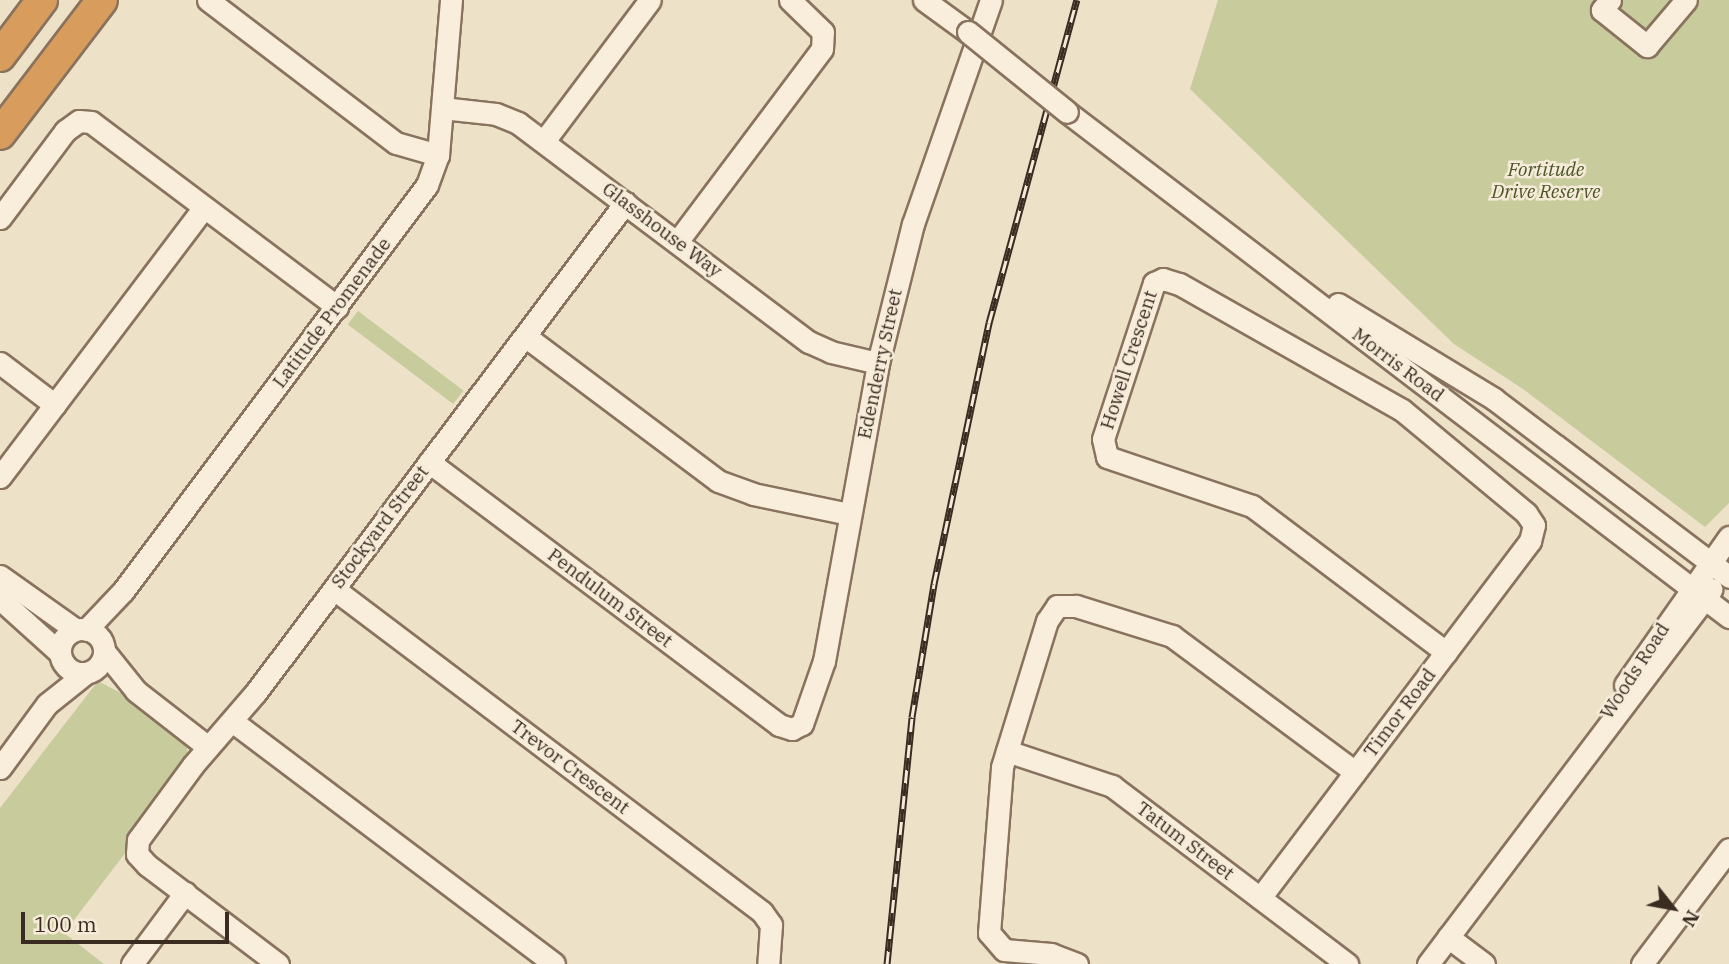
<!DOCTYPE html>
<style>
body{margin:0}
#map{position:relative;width:1729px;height:964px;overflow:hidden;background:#ede1c8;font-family:"IBM Plex Serif",serif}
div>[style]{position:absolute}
.green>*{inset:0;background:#c8cb9c;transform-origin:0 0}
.roads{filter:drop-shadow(2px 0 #89735e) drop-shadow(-2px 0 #89735e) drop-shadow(0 2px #89735e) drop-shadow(0 -2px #89735e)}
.minor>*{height:21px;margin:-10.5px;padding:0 10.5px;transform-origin:10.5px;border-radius:10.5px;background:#f8eedb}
.minor>.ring{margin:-10.5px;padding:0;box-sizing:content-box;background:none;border:21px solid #f8eedb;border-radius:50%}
.highway>*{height:30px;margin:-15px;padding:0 15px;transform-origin:15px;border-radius:15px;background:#d89d5d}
.rail>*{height:7px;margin-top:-3.5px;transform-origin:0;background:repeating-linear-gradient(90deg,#f5ebd8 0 13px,#3a2c21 0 26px);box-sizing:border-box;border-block:2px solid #3a2c21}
.bridges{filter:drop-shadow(2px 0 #89735e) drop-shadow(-2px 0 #89735e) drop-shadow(0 2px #89735e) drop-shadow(0 -2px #89735e)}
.minor-bridge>*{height:21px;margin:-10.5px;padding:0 10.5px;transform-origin:10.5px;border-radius:10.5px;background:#f8eedb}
span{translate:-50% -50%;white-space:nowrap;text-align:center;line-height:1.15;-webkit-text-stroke:5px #f5ebd8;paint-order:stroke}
.park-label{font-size:19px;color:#4c5528;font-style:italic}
.street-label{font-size:19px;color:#3a2c21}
.north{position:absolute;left:1638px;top:873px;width:70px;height:70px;-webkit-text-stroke:5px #f5ebd8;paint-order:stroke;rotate:121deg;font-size:19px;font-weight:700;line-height:28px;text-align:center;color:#3a2c21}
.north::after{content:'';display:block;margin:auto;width:24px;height:32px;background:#3a2c21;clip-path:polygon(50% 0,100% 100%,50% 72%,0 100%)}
.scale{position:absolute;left:21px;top:912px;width:208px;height:32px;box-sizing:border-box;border:4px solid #3a2c21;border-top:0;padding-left:9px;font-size:21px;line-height:24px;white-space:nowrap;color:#3a2c21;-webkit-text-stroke:5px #f5ebd8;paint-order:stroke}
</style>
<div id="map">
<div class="green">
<i style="clip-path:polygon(1218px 0,1729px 0,1729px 503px,1705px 527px,1523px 389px,1454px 344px,1190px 89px)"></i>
<i style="left:358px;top:311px;width:132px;height:17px;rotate:37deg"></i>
<i style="clip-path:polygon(98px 681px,132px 699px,186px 740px,188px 756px,130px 836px,126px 852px,64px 933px,104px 964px,0 964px,0 808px)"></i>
</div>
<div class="roads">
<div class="minor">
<i style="left:208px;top:0;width:236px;rotate:37.3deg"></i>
<i style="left:396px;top:143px;width:44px;rotate:15.9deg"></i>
<i style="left:924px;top:0;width:54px;rotate:36deg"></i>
<i style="left:1610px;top:0;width:13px;rotate:129deg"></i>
<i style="left:1602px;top:10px;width:58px;rotate:38.7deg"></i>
<i style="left:1647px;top:46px;width:60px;rotate:-49.7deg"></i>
<i style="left:442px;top:108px;width:54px;rotate:6.3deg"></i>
<i style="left:496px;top:114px;width:24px;rotate:22deg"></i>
<i style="left:518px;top:123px;width:364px;rotate:37deg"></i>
<i style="left:809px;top:342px;width:24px;rotate:24deg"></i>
<i style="left:831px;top:352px;width:48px;rotate:13.2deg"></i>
<i style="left:1067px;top:112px;width:833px;rotate:37.34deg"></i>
<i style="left:544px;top:141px;width:176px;rotate:-53.1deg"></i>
<i style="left:0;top:218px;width:109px;rotate:-53.2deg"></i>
<i style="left:65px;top:131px;width:17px;rotate:-36deg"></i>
<i style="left:79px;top:121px;width:12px;rotate:5deg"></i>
<i style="left:91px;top:122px;width:308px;rotate:36.9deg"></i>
<i style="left:677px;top:242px;width:241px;rotate:-53.1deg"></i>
<i style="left:822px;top:49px;width:17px;rotate:-87deg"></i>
<i style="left:823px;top:32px;width:46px;rotate:-135.9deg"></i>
<i style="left:1338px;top:304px;width:183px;rotate:31.3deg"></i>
<i style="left:1494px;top:399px;width:295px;rotate:37.1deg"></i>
<i style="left:525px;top:336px;width:241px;rotate:36.9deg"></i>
<i style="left:718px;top:481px;width:37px;rotate:20deg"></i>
<i style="left:753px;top:494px;width:98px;rotate:11.8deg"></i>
<i style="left:0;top:363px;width:69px;rotate:37.4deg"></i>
<i style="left:429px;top:462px;width:438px;rotate:36.9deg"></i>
<i style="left:779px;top:725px;width:14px;rotate:17deg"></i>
<i style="left:792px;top:729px;width:11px;rotate:-27deg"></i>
<i style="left:802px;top:724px;width:67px;rotate:-70.8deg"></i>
<i style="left:824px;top:661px;width:303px;rotate:-79.7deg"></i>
<i style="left:878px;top:363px;width:143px;rotate:-75.9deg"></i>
<i style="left:913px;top:224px;width:237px;rotate:-70.8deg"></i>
<i style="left:0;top:477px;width:338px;rotate:-52.9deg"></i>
<i style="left:0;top:576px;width:93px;rotate:35.4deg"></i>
<i style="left:334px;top:589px;width:536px;rotate:37.04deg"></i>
<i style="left:762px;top:912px;width:16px;rotate:55deg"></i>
<i style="left:771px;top:925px;width:39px;rotate:94deg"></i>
<i style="left:0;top:599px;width:81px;rotate:42deg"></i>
<i class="ring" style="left:60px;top:629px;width:23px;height:23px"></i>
<i style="left:86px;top:630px;width:54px;rotate:-46.5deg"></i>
<i style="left:123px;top:591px;width:507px;rotate:-53.18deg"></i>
<i style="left:427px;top:185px;width:32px;rotate:-70deg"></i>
<i style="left:438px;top:155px;width:156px;rotate:-85.2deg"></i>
<i style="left:104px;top:651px;width:51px;rotate:51.3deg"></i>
<i style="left:136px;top:691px;width:91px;rotate:37.9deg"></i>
<i style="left:1625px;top:685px;width:181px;rotate:-54.9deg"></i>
<i style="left:232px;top:721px;width:403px;rotate:37deg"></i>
<i style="left:1007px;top:751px;width:111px;rotate:18.4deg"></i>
<i style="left:1112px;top:786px;width:295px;rotate:37.1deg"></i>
<i style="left:0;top:768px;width:79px;rotate:-53.7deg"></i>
<i style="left:47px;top:704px;width:50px;rotate:-38.5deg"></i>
<i style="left:1260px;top:898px;width:448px;rotate:-52.9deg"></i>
<i style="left:1530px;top:541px;width:16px;rotate:-76deg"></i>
<i style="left:1534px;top:525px;width:14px;rotate:-124deg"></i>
<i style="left:1526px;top:513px;width:161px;rotate:-140.3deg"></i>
<i style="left:1402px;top:410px;width:256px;rotate:-150.5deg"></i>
<i style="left:1179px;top:284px;width:17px;rotate:-163deg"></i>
<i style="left:1163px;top:279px;width:10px;rotate:156deg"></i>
<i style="left:1154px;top:283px;width:164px;rotate:108.1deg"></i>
<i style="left:1103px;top:439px;width:18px;rotate:77deg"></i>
<i style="left:1107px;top:457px;width:153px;rotate:18.7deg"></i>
<i style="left:1252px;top:506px;width:243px;rotate:37deg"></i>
<i style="left:1448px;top:937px;width:45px;rotate:36.9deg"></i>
<i style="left:132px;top:964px;width:89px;rotate:-53.3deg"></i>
<i style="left:278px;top:964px;width:164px;rotate:-142.9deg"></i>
<i style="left:147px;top:865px;width:15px;rotate:-132deg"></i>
<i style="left:137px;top:854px;width:14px;rotate:-86deg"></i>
<i style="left:138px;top:840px;width:93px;rotate:-53.7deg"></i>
<i style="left:193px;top:765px;width:96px;rotate:-49.2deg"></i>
<i style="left:256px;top:692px;width:613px;rotate:-52.96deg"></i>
<i style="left:1077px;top:964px;width:28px;rotate:-159deg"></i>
<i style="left:1051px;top:954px;width:47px;rotate:-175.1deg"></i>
<i style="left:1004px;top:950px;width:23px;rotate:-131deg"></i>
<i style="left:989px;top:933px;width:167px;rotate:-85.5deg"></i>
<i style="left:1002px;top:767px;width:153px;rotate:-72.9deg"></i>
<i style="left:1047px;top:621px;width:18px;rotate:-56deg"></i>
<i style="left:1057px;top:606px;width:19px"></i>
<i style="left:1076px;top:606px;width:101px;rotate:17.4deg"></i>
<i style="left:1172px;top:636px;width:228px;rotate:36.6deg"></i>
<i style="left:1428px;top:964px;width:470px;rotate:-52.9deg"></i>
<i style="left:1642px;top:964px;width:144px;rotate:-52.9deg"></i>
</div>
<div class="highway">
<i style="left:0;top:56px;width:70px;rotate:-53.1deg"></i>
<i style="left:0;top:134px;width:168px;rotate:-52.7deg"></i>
</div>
</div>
<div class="rail">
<i style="left:887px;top:964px;width:248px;rotate:-84.2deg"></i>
<i style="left:912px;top:717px;width:135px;rotate:-80.6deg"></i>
<i style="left:934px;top:584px;width:267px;rotate:-78.1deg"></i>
<i style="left:989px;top:323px;width:335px;rotate:-74.8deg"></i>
</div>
<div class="bridges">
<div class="minor-bridge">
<i style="left:968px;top:32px;width:127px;rotate:38.9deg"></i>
</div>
</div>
<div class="park-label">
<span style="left:1546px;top:181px">Fortitude<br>Drive Reserve</span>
</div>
<div class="street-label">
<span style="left:662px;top:230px;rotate:37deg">Glasshouse Way</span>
<span style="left:332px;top:313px;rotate:-53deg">Latitude Promenade</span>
<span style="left:1129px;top:360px;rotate:-72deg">Howell Crescent</span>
<span style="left:880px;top:364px;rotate:-78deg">Edenderry Street</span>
<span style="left:1398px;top:365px;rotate:37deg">Morris Road</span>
<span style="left:380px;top:527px;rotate:-53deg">Stockyard Street</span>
<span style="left:610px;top:598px;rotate:37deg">Pendulum Street</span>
<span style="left:1635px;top:671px;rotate:-57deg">Woods Road</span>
<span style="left:1400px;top:713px;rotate:-53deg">Timor Road</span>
<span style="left:570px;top:767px;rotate:37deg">Trevor Crescent</span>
<span style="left:1185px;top:841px;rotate:37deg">Tatum Street</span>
</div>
<div class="north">N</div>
<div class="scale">100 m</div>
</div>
